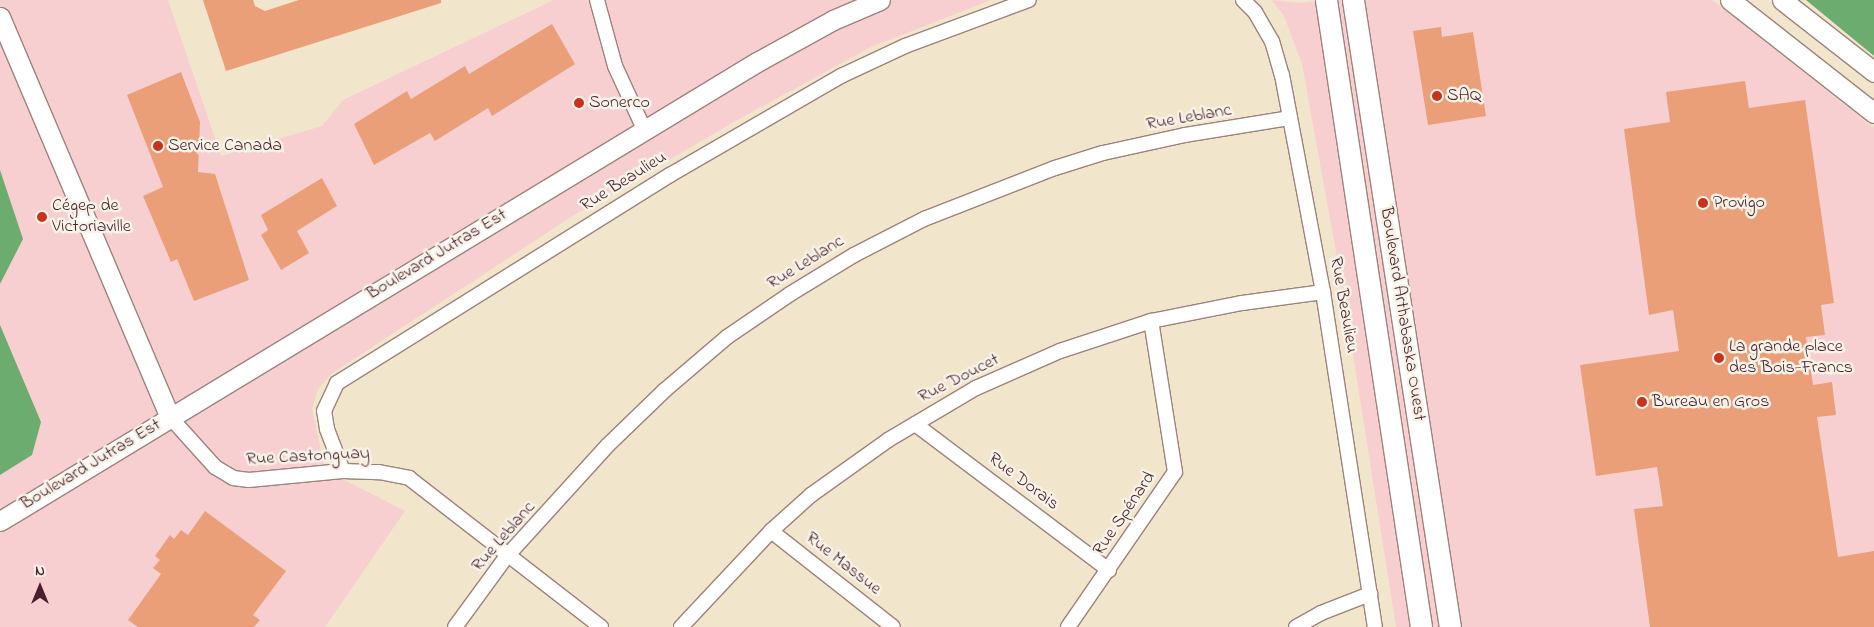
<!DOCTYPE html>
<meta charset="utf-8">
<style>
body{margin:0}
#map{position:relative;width:1874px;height:627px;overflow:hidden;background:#f1e5cb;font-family:"Indie Flower",sans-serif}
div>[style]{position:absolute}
.built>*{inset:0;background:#f7cfd1}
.forest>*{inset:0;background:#6cac6e}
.building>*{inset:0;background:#ea9f79}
.roads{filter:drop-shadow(1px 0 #9e827b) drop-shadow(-1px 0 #9e827b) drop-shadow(0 1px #9e827b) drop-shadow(0 -1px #9e827b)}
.minor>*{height:14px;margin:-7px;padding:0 7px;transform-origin:7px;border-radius:7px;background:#fff}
.secondary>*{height:19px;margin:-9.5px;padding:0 9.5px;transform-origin:9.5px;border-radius:9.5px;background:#fff}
.primary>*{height:21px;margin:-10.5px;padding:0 10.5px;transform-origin:10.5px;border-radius:10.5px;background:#fff}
.dots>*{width:14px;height:14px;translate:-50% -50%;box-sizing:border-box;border:2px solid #f7f3e8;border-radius:50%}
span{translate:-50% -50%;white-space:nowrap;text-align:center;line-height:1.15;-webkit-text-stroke:5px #f7f3e8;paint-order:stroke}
.poi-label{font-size:18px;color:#4a1f2b}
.left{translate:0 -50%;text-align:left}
.street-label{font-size:18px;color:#4a1f2b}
.north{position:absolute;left:15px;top:562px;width:50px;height:50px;-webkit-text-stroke:4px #f7f3e8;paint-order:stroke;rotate:0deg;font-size:14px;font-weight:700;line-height:20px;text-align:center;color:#4a1f2b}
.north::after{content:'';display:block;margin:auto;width:18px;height:22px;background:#4a1f2b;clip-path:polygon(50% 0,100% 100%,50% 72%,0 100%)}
</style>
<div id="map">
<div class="built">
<i style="clip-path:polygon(0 0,168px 0,221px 156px,322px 126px,343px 100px,554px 0,991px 0,871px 47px,739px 119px,571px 217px,331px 374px,318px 389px,312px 408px,325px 470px,405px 511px,325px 627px,0 627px)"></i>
<i style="clip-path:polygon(1272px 0,1302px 3px,1321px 0,1712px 0,1874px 128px,1874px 627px,1396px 627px,1342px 285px,1302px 64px,1284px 16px)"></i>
</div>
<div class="forest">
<i style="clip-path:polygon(1806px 0,1874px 0,1874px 56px)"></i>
<i style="clip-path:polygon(0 170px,23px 239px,0 284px)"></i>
<i style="clip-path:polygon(0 325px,41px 422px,32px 455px,0 475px)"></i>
</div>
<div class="building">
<i style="clip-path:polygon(203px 0,253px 0,255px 6px,265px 11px,299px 0,441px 0,441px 3px,226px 71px)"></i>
<i style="clip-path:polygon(552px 24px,575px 64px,492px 116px,488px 108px,435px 141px,430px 133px,374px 165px,354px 124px,407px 91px,411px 99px,465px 66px,469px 74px)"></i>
<i style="clip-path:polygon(1441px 27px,1442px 37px,1473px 32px,1486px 116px,1428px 125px,1413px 31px)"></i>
<i style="clip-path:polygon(181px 72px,200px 122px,198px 172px,215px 174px,249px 280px,194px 301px,177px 259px,171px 262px,143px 196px,163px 187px,127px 95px)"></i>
<i style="clip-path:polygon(1745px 81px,1749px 108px,1805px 100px,1834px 303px,1821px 305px,1825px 335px,1806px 337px,1813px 385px,1832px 382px,1836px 415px,1817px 417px,1838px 557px,1874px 551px,1874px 627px,1650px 627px,1634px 509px,1663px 506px,1657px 467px,1596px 476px,1580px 365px,1679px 351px,1673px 310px,1649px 315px,1624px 129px,1670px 122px,1666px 92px)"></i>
<i style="clip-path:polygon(322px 178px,337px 206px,297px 231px,309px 253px,281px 270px,261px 235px,268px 230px,261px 215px)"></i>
<i style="clip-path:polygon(205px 511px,286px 571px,253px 615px,260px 620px,254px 627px,138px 627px,128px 620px,161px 574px,153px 568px,160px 560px,155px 556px,170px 535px,174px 539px,181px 530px,188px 535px)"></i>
</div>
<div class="roads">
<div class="minor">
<i style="left:597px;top:0;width:68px;rotate:74.7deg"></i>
<i style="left:615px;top:66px;width:69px;rotate:65.3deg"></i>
<i style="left:1243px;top:0;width:17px;rotate:45deg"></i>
<i style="left:1255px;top:12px;width:34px;rotate:60deg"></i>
<i style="left:1272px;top:41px;width:35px;rotate:74deg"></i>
<i style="left:1282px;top:75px;width:221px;rotate:79.3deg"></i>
<i style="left:1323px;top:292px;width:339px;rotate:81.2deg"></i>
<i style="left:170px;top:417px;width:67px;rotate:48deg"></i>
<i style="left:215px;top:467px;width:21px;rotate:31deg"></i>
<i style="left:233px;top:478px;width:16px;rotate:7deg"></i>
<i style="left:249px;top:480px;width:94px;rotate:-5.5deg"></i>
<i style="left:343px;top:471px;width:36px;rotate:2deg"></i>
<i style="left:379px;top:472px;width:31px;rotate:11deg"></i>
<i style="left:409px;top:478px;width:243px;rotate:37.8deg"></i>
<i style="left:915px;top:424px;width:243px;rotate:37deg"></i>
<i style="left:343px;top:471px;width:45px;rotate:-110.9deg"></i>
<i style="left:327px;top:429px;width:18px;rotate:-99deg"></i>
<i style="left:324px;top:411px;width:31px;rotate:-65deg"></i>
<i style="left:337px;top:383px;width:393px;rotate:-32deg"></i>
<i style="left:670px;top:175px;width:198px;rotate:-30.1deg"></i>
<i style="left:841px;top:76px;width:71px;rotate:-25.1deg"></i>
<i style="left:905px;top:46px;width:132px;rotate:-20.4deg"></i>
<i style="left:771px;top:531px;width:155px;rotate:38.2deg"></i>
<i style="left:455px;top:627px;width:88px;rotate:-53.8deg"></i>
<i style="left:507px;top:556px;width:150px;rotate:-47.7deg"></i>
<i style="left:608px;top:445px;width:79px;rotate:-44deg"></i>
<i style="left:665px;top:390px;width:82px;rotate:-40.5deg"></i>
<i style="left:727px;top:337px;width:76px;rotate:-34.3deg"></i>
<i style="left:790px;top:294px;width:75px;rotate:-31.4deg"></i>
<i style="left:854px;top:255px;width:79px;rotate:-27.2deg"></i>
<i style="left:924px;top:219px;width:141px;rotate:-21.3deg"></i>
<i style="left:1055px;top:168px;width:50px;rotate:-17.4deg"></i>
<i style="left:1103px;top:153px;width:84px;rotate:-12.4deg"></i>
<i style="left:1185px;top:135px;width:106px;rotate:-9.2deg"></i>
<i style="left:681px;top:627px;width:132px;rotate:-46.8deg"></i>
<i style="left:771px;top:531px;width:54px;rotate:-42deg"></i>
<i style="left:811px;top:495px;width:95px;rotate:-35.5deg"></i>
<i style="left:888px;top:440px;width:102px;rotate:-30.6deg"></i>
<i style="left:976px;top:388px;width:92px;rotate:-23.8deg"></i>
<i style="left:1060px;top:351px;width:96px;rotate:-18.2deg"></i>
<i style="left:1151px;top:321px;width:93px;rotate:-11.2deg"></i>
<i style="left:1242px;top:303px;width:82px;rotate:-7.7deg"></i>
<i style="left:1068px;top:627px;width:188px;rotate:-55.4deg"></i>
<i style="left:1175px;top:472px;width:153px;rotate:-99deg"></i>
<i style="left:1296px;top:627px;width:29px;rotate:-29deg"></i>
<i style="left:1321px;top:613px;width:53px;rotate:-21.2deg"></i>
</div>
<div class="secondary">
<i style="left:1730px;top:0;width:183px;rotate:38.1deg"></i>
<i style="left:1782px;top:0;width:117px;rotate:38deg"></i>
<i style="left:0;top:17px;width:435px;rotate:67deg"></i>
<i style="left:0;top:521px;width:885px;rotate:-31.23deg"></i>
<i style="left:757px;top:62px;width:87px;rotate:-28.9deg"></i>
<i style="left:833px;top:20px;width:51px;rotate:-23.1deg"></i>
</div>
<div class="primary">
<i style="left:1326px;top:0;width:634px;rotate:81.38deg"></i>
<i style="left:1353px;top:0;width:634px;rotate:81.21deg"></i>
</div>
</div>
<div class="dots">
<i style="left:1437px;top:96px;background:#c8321e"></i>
<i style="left:579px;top:103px;background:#c8321e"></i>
<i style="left:158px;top:146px;background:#c8321e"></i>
<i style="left:1703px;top:203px;background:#c8321e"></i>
<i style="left:42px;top:217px;background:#c8321e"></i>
<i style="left:1719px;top:358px;background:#c8321e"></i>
<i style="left:1642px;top:402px;background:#c8321e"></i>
</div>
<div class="poi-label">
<span class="left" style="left:1447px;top:96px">SAQ</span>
<span class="left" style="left:589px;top:103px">Sonerco</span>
<span class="left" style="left:168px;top:146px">Service Canada</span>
<span class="left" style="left:1713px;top:203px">Provigo</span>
<span class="left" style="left:52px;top:217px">Cégep de<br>Victoriaville</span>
<span class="left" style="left:1729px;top:358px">La grande place<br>des Bois-Francs</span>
<span class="left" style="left:1652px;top:402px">Bureau en Gros</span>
</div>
<div class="street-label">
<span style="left:1189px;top:118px;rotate:-10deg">Rue Leblanc</span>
<span style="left:624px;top:182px;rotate:-32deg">Rue Beaulieu</span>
<span style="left:437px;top:255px;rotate:-31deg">Boulevard Jutras Est</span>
<span style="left:806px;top:263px;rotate:-32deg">Rue Leblanc</span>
<span style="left:1343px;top:305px;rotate:80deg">Rue Beaulieu</span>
<span style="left:1402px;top:314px;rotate:81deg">Boulevard Arthabaska Ouest</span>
<span style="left:959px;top:379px;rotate:-27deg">Rue Doucet</span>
<span style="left:308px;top:457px;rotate:-3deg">Rue Castonguay</span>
<span style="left:91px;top:465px;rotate:-31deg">Boulevard Jutras Est</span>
<span style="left:1023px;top:482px;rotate:37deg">Rue Dorais</span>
<span style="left:1125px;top:514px;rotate:-56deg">Rue Spénard</span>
<span style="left:504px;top:537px;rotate:-49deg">Rue Leblanc</span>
<span style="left:843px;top:564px;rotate:38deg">Rue Massue</span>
</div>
<div class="north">N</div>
</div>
